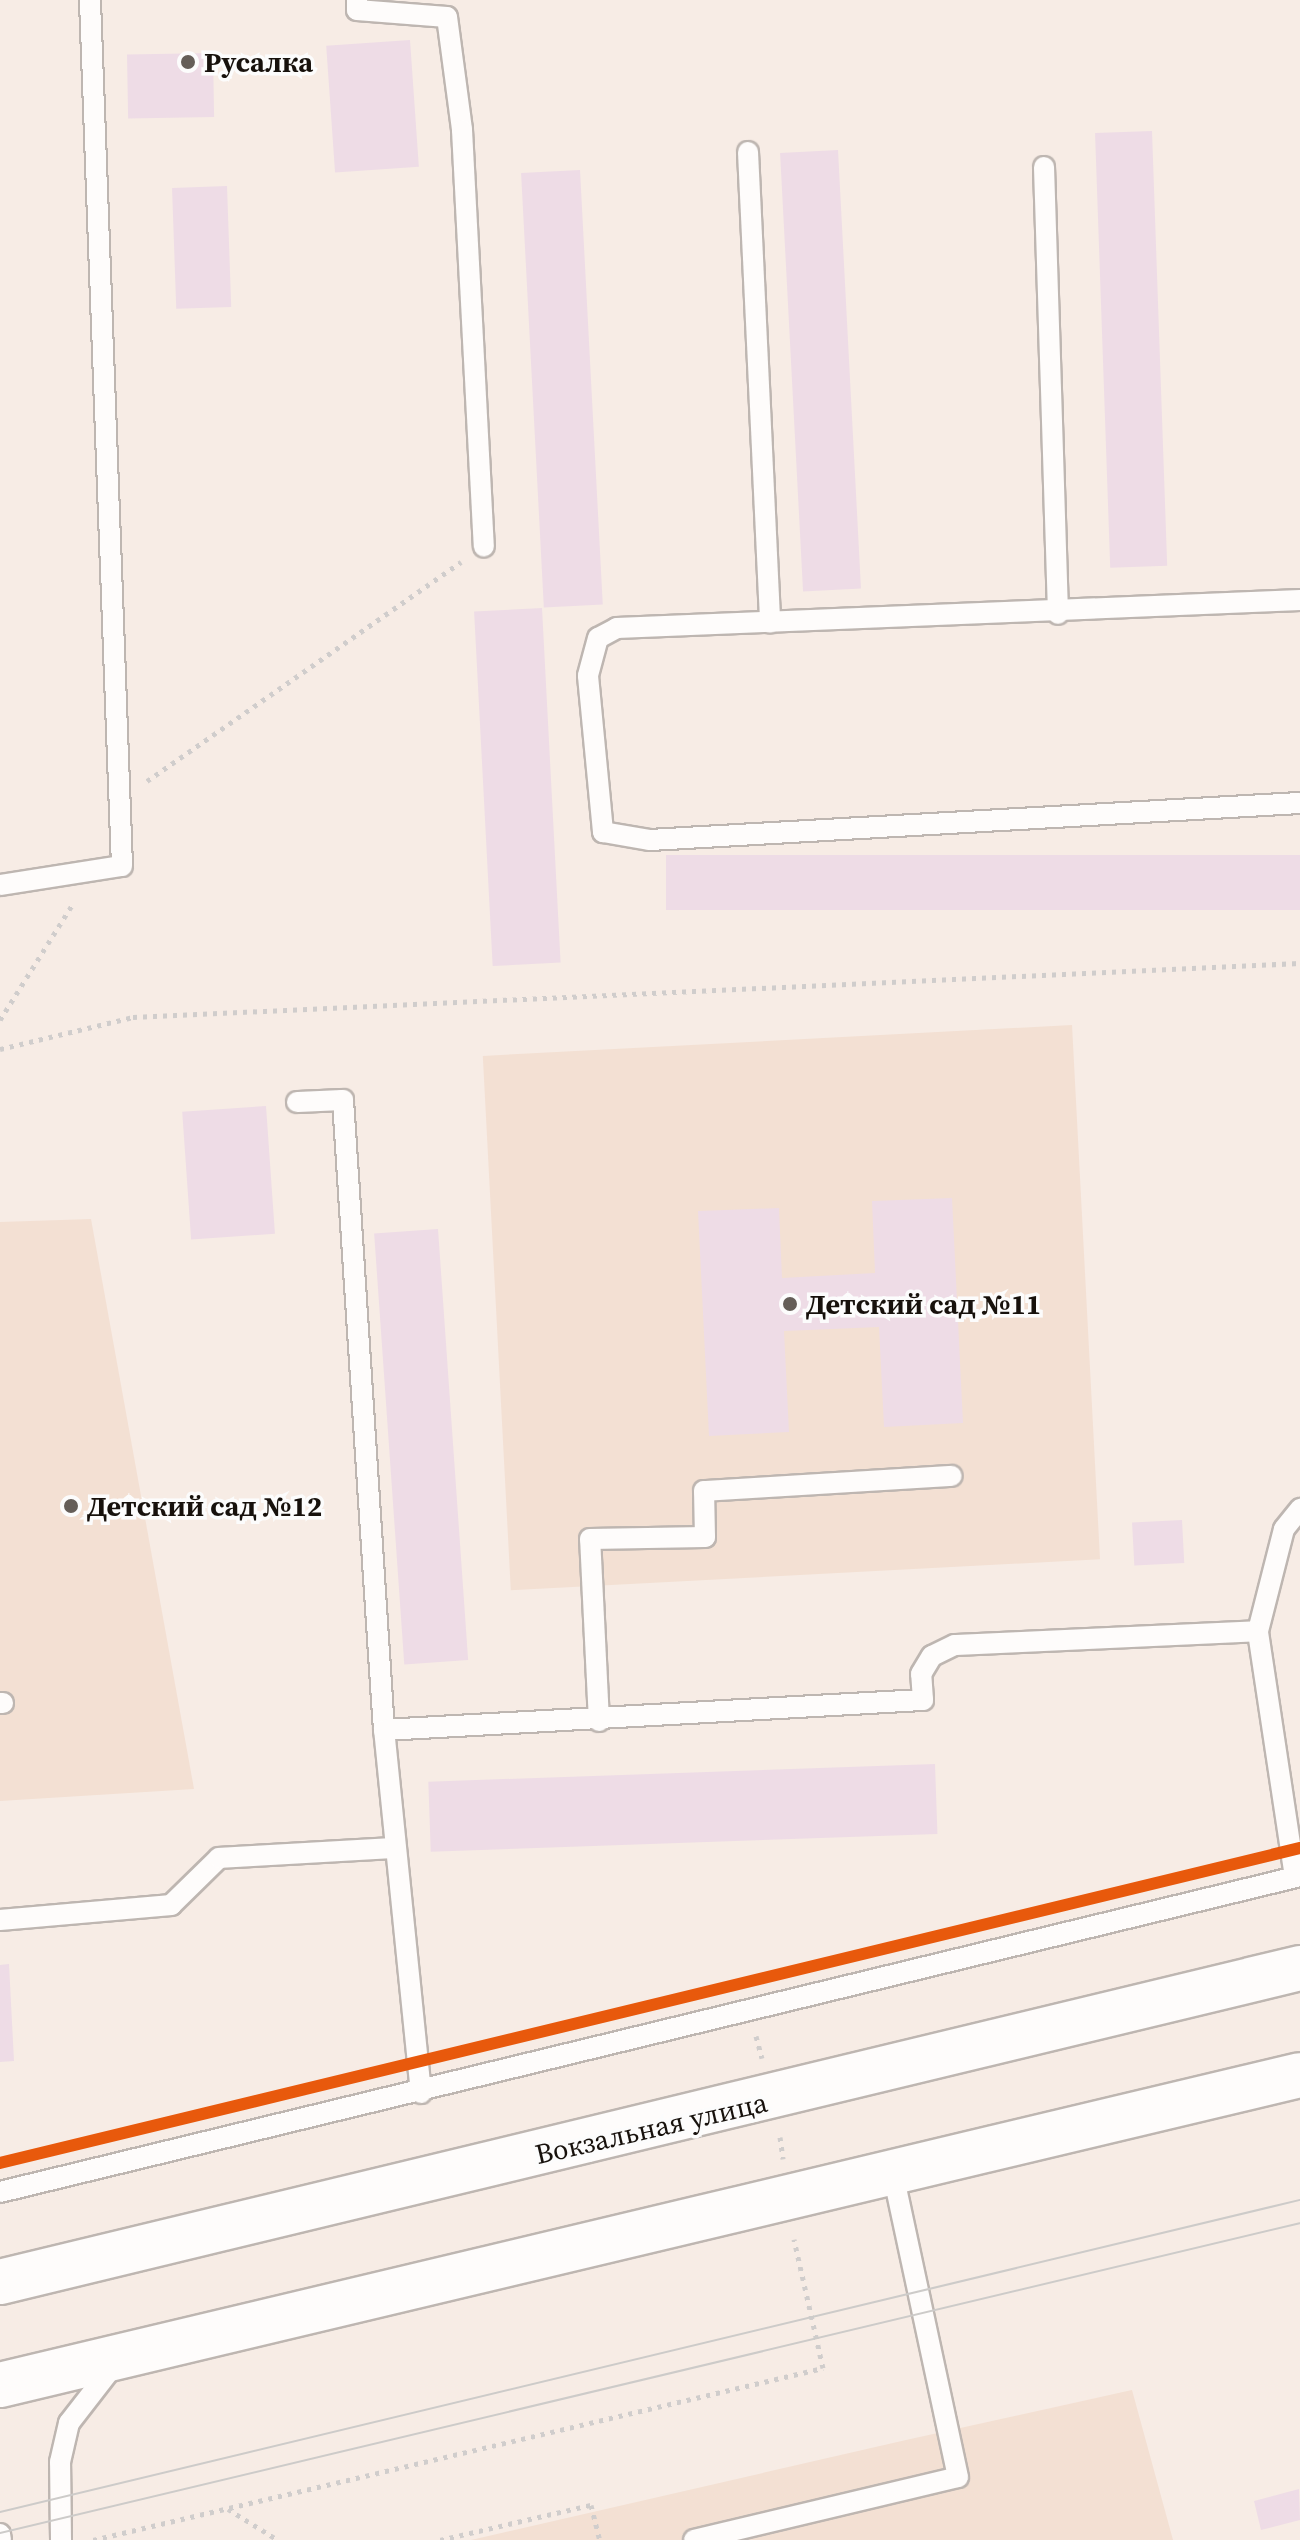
<!DOCTYPE html>
<meta charset="utf-8">
<style>
body{margin:0}
#map{position:relative;width:1300px;height:2540px;overflow:hidden;background:#f7ece5;font-family:"Source Serif 4",serif}
div>[style]{position:absolute}
.built>*{inset:0;background:#f3e0d3;transform-origin:0 0}
.building>*{inset:0;background:#eedce6;transform-origin:0 0}
.path>*{height:5px;margin-top:-2.5px;transform-origin:0;background:repeating-linear-gradient(90deg,#d0cdcc 0 4px,transparent 0 10px)}
.roads{filter:drop-shadow(2px 0 #beb6b1) drop-shadow(-2px 0 #beb6b1) drop-shadow(0 2px #beb6b1) drop-shadow(0 -2px #beb6b1)}
.lane>*{height:20px;margin:-10px;padding:0 10px;transform-origin:10px;border-radius:10px;background:#fefcfb}
.secondary>*{height:44px;margin:-22px;padding:0 22px;transform-origin:22px;border-radius:22px;background:#fefcfb}
.tram>*{height:2px;margin:-1px;padding:0 1px;transform-origin:1px;border-radius:1px;background:#cdcbc9}
.cycleway>*{height:12px;margin:-6px;padding:0 6px;transform-origin:6px;border-radius:6px;background:#e8590c}
.dots>*{width:22px;height:22px;translate:-50% -50%;box-sizing:border-box;border:4px solid #fcfcfc;border-radius:50%}
span{translate:-50% -50%;white-space:nowrap;text-align:center;line-height:1.15;-webkit-text-stroke:7px #fcfcfc;paint-order:stroke}
.poi-label{font-size:28px;color:#17110c;font-weight:700}
.left{translate:0 -50%;text-align:left}
.street-label{font-size:28px;color:#17110c}
</style>
<div id="map">
<div class="built">
<i style="left:1072px;top:1025px;width:535px;height:590px;rotate:87deg"></i>
<i style="clip-path:polygon(91px 1219px,194px 1789px,0 1801px,0 1222px)"></i>
<i style="clip-path:polygon(1132px 2390px,1173px 2540px,471px 2540px,906px 2440px)"></i>
</div>
<div class="building">
<i style="left:410px;top:40px;width:127px;height:84px;rotate:86deg"></i>
<i style="left:213px;top:53px;width:64px;height:86px;rotate:89deg"></i>
<i style="left:1152px;top:131px;width:435px;height:57px;rotate:88deg"></i>
<i style="left:838px;top:150px;width:439px;height:58px;rotate:87deg"></i>
<i style="left:580px;top:170px;width:435px;height:59px;rotate:87deg"></i>
<i style="left:227px;top:186px;width:121px;height:55px;rotate:88deg"></i>
<i style="left:542px;top:608px;width:355px;height:68px;rotate:87deg"></i>
<i style="left:1300px;top:855px;width:55px;height:634px;rotate:90deg"></i>
<i style="left:266px;top:1106px;width:128px;height:84px;rotate:86deg"></i>
<i style="clip-path:polygon(952px 1198px,963px 1423px,884px 1427px,879px 1327px,784px 1331px,789px 1432px,709px 1436px,698px 1211px,779px 1208px,782px 1278px,875px 1273px,872px 1201px)"></i>
<i style="left:438px;top:1229px;width:432px;height:64px;rotate:86deg"></i>
<i style="left:1182px;top:1520px;width:43px;height:50px;rotate:87deg"></i>
<i style="left:935px;top:1764px;width:70px;height:507px;rotate:88deg"></i>
<i style="clip-path:polygon(9px 1964px,14px 2061px,0 2062px,0 1965px)"></i>
<i style="clip-path:polygon(1299px 2489px,1300px 2520px,1261px 2530px,1254px 2501px)"></i>
</div>
<div class="path">
<i style="left:147px;top:781px;width:383px;rotate:-34.9deg"></i>
<i style="left:0;top:1020px;width:139px;rotate:-57.9deg"></i>
<i style="left:0;top:1049px;width:137px;rotate:-13.5deg"></i>
<i style="left:133px;top:1017px;width:1168px;rotate:-2.65deg"></i>
<i style="left:756px;top:2036px;width:23px;rotate:75deg"></i>
<i style="left:780px;top:2137px;width:22px;rotate:82deg"></i>
<i style="left:228px;top:2509px;width:59px;rotate:31.8deg"></i>
<i style="left:93px;top:2540px;width:750px;rotate:-13.26deg"></i>
<i style="left:823px;top:2368px;width:132px;rotate:-102.7deg"></i>
<i style="left:440px;top:2540px;width:155px;rotate:-13.1deg"></i>
<i style="left:591px;top:2505px;width:36px;rotate:76deg"></i>
</div>
<div class="roads">
<div class="lane">
<i style="left:357px;top:0;width:10px;rotate:90deg"></i>
<i style="left:357px;top:10px;width:90px;rotate:4.4deg"></i>
<i style="left:447px;top:17px;width:114px;rotate:82.4deg"></i>
<i style="left:462px;top:130px;width:417px;rotate:87deg"></i>
<i style="left:748px;top:152px;width:471px;rotate:87.3deg"></i>
<i style="left:1044px;top:167px;width:447px;rotate:88.2deg"></i>
<i style="left:1300px;top:600px;width:684px;rotate:177.65deg"></i>
<i style="left:617px;top:628px;width:21px;rotate:152deg"></i>
<i style="left:598px;top:638px;width:39px;rotate:105deg"></i>
<i style="left:588px;top:676px;width:157px;rotate:84.5deg"></i>
<i style="left:603px;top:832px;width:48px;rotate:9.7deg"></i>
<i style="left:650px;top:840px;width:651px;rotate:-3.26deg"></i>
<i style="left:0;top:885px;width:123px;rotate:-8.9deg"></i>
<i style="left:122px;top:866px;width:867px;rotate:-92.12deg"></i>
<i style="left:297px;top:1102px;width:46px;rotate:-2.5deg"></i>
<i style="left:343px;top:1100px;width:631px;rotate:86.28deg"></i>
<i style="left:0;top:1703px;width:3px"></i>
<i style="left:599px;top:1721px;width:182px;rotate:-92.8deg"></i>
<i style="left:590px;top:1539px;width:115px;rotate:-1deg"></i>
<i style="left:705px;top:1537px;width:46px;rotate:-91.2deg"></i>
<i style="left:704px;top:1491px;width:248px;rotate:-3.5deg"></i>
<i style="left:1295px;top:1877px;width:249px;rotate:-98.6deg"></i>
<i style="left:1258px;top:1631px;width:105px;rotate:-75.7deg"></i>
<i style="left:1284px;top:1529px;width:26px;rotate:-51deg"></i>
<i style="left:0;top:1920px;width:172px;rotate:-5deg"></i>
<i style="left:171px;top:1905px;width:67px;rotate:-44.4deg"></i>
<i style="left:219px;top:1858px;width:173px;rotate:-3.3deg"></i>
<i style="left:421px;top:2093px;width:365px;rotate:-95.8deg"></i>
<i style="left:384px;top:1730px;width:540px;rotate:-3.19deg"></i>
<i style="left:923px;top:1700px;width:26px;rotate:-94deg"></i>
<i style="left:921px;top:1674px;width:21px;rotate:-59deg"></i>
<i style="left:932px;top:1656px;width:25px;rotate:-26deg"></i>
<i style="left:955px;top:1645px;width:303px;rotate:-2.6deg"></i>
<i style="left:0;top:2192px;width:1338px;rotate:-13.66deg"></i>
<i style="left:0;top:2534px;width:6px;rotate:81deg"></i>
<i style="left:61px;top:2540px;width:78px;rotate:-90.7deg"></i>
<i style="left:60px;top:2462px;width:40px;rotate:-77deg"></i>
<i style="left:69px;top:2423px;width:73px;rotate:-52.2deg"></i>
<i style="left:694px;top:2540px;width:271px;rotate:-13.4deg"></i>
<i style="left:958px;top:2477px;width:311px;rotate:-102.1deg"></i>
</div>
<div class="secondary">
<i style="left:0;top:2282px;width:1337px;rotate:-13.58deg"></i>
<i style="left:0;top:2385px;width:1336px;rotate:-13.41deg"></i>
</div>
</div>
<div class="tram">
<i style="left:0;top:2512px;width:1337px;rotate:-13.5deg"></i>
<i style="left:0;top:2533px;width:1336px;rotate:-13.41deg"></i>
</div>
<div class="cycleway">
<i style="left:0;top:2163px;width:1338px;rotate:-13.62deg"></i>
</div>
<div class="dots">
<i style="left:188px;top:62px;background:#655e58"></i>
<i style="left:790px;top:1304px;background:#655e58"></i>
<i style="left:71px;top:1506px;background:#655e58"></i>
</div>
<div class="poi-label">
<span class="left" style="left:204px;top:62px">Русалка</span>
<span class="left" style="left:806px;top:1304px">Детский сад №11</span>
<span class="left" style="left:87px;top:1506px">Детский сад №12</span>
</div>
<div class="street-label">
<span style="left:651px;top:2128px;rotate:-13deg">Вокзальная улица</span>
</div>
</div>
